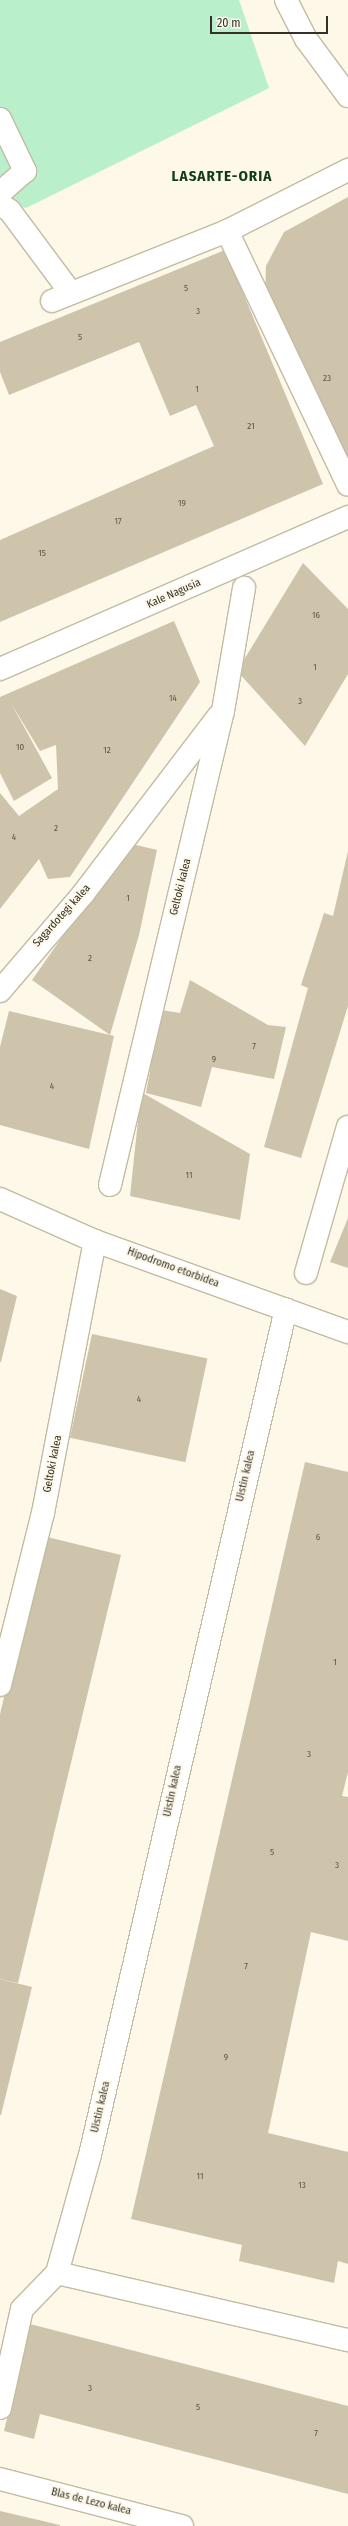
<!DOCTYPE html>
<style>
body{margin:0}
#map{position:relative;width:348px;height:2526px;overflow:hidden;background:#fef8e9;font-family:"Fira Sans Condensed",sans-serif}
div>[style]{position:absolute}
.green>*{inset:0;background:#b9efcb}
.building>*{inset:0;background:#cdc4ab;transform-origin:0 0}
.roads{filter:drop-shadow(1px 0 #c3bba2) drop-shadow(-1px 0 #c3bba2) drop-shadow(0 1px #c3bba2) drop-shadow(0 -1px #c3bba2)}
.street>*{height:22px;margin:-11px;padding:0 11px;transform-origin:11px;border-radius:11px;background:#fff}
span{translate:-50% -50%;white-space:nowrap;text-align:center;line-height:1.15;-webkit-text-stroke:4px #fef8e9;paint-order:stroke}
.number-label{font-size:9px;color:#5a5648}
.number-label span{-webkit-text-stroke-width:0}
.street-label{font-size:11px;color:#343127}
.district-label{font-size:15px;color:#103d19;font-weight:700;letter-spacing:1px}
.scale{position:absolute;left:210px;top:16px;width:118px;height:18px;box-sizing:border-box;border:2px solid #343127;border-top:0;padding-left:5px;font-size:12px;line-height:14px;white-space:nowrap;color:#343127;-webkit-text-stroke:3px #fef8e9;paint-order:stroke}
</style>
<div id="map">
<div class="green">
<i style="clip-path:polygon(0 0,239px 0,269px 88px,26px 208px,0 200px)"></i>
</div>
<div class="building">
<i style="clip-path:polygon(348px 197px,348px 457px,265px 299px,266px 266px,284px 232px)"></i>
<i style="clip-path:polygon(225px 250px,323px 484px,0 622px,0 540px,214px 446px,196px 405px,170px 416px,139px 342px,9px 395px,0 372px,0 342px)"></i>
<i style="clip-path:polygon(303px 563px,348px 609px,348px 674px,305px 746px,237px 671px)"></i>
<i style="clip-path:polygon(174px 621px,200px 682px,70px 877px,48px 879px,39px 859px,0 909px,0 793px,19px 816px,58px 789px,56px 745px,40px 751px,11px 703px,52px 778px,14px 801px,0 773px,0 697px)"></i>
<i style="clip-path:polygon(128px 843px,157px 850px,139px 935px,110px 1035px,114px 1036px,89px 1149px,0 1125px,0 1047px,9px 1011px,110px 1035px,32px 980px)"></i>
<i style="clip-path:polygon(348px 851px,348px 1006px,301px 1158px,264px 1147px,308px 988px,301px 985px,324px 913px,333px 916px)"></i>
<i style="clip-path:polygon(190px 980px,268px 1025px,286px 1027px,274px 1079px,212px 1067px,201px 1107px,146px 1093px,161px 1010px,180px 1013px)"></i>
<i style="clip-path:polygon(141px 1092px,250px 1154px,240px 1220px,130px 1196px)"></i>
<i style="clip-path:polygon(348px 1218px,348px 1268px,330px 1262px)"></i>
<i style="clip-path:polygon(0 1289px,17px 1296px,1px 1362px,0 1362px)"></i>
<i style="left:92px;top:1334px;width:118px;height:106px;rotate:12deg"></i>
<i style="clip-path:polygon(305px 1462px,348px 1472px,348px 1772px,342px 1796px,348px 1797px,348px 1941px,311px 1932px,268px 2133px,348px 2152px,348px 2264px,338px 2261px,334px 2283px,239px 2261px,242px 2245px,131px 2219px)"></i>
<i style="clip-path:polygon(43px 1536px,121px 1555px,18px 1983px,0 1979px,0 1714px)"></i>
<i style="clip-path:polygon(0 1979px,32px 1987px,1px 2115px,0 2115px)"></i>
<i style="clip-path:polygon(30px 2324px,348px 2406px,348px 2494px,40px 2414px,34px 2439px,4px 2431px)"></i>
<i style="clip-path:polygon(0 2511px,60px 2525px,60px 2526px,0 2526px)"></i>
</div>
<div class="roads">
<div class="street">
<i style="left:286px;top:0;width:44px;rotate:62.9deg"></i>
<i style="left:306px;top:39px;width:71px;rotate:53.6deg"></i>
<i style="left:0;top:119px;width:58px;rotate:64.3deg"></i>
<i style="left:25px;top:171px;width:33px;rotate:139deg"></i>
<i style="left:0;top:204px;width:12px;rotate:35deg"></i>
<i style="left:10px;top:211px;width:102px;rotate:53.4deg"></i>
<i style="left:227px;top:231px;width:281px;rotate:64.5deg"></i>
<i style="left:52px;top:301px;width:188px;rotate:-21.8deg"></i>
<i style="left:227px;top:231px;width:136px;rotate:-26.8deg"></i>
<i style="left:0;top:669px;width:380px;rotate:-23.6deg"></i>
<i style="left:0;top:991px;width:128px;rotate:-49.4deg"></i>
<i style="left:83px;top:894px;width:223px;rotate:-52.7deg"></i>
<i style="left:110px;top:1185px;width:487px;rotate:-76.6deg"></i>
<i style="left:223px;top:711px;width:125px;rotate:-80.3deg"></i>
<i style="left:0;top:1199px;width:104px;rotate:23.9deg"></i>
<i style="left:95px;top:1241px;width:269px;rotate:19.8deg"></i>
<i style="left:306px;top:1273px;width:152px;rotate:-74deg"></i>
<i style="left:0;top:1685px;width:177px;rotate:-76deg"></i>
<i style="left:43px;top:1513px;width:277px;rotate:-79.2deg"></i>
<i style="left:57px;top:2273px;width:299px;rotate:13deg"></i>
<i style="left:0;top:2408px;width:101px;rotate:-77.5deg"></i>
<i style="left:22px;top:2309px;width:50px;rotate:-45.8deg"></i>
<i style="left:57px;top:2273px;width:123px;rotate:-74.4deg"></i>
<i style="left:90px;top:2155px;width:868px;rotate:-76.96deg"></i>
<i style="left:0;top:2479px;width:188px;rotate:14.5deg"></i>
</div>
</div>
<div class="number-label">
<span style="left:186px;top:288px">5</span>
<span style="left:198px;top:311px">3</span>
<span style="left:80px;top:337px">5</span>
<span style="left:327px;top:378px">23</span>
<span style="left:197px;top:389px">1</span>
<span style="left:251px;top:426px">21</span>
<span style="left:182px;top:503px">19</span>
<span style="left:118px;top:521px">17</span>
<span style="left:42px;top:553px">15</span>
<span style="left:316px;top:615px">16</span>
<span style="left:315px;top:667px">1</span>
<span style="left:173px;top:698px">14</span>
<span style="left:300px;top:701px">3</span>
<span style="left:20px;top:747px">10</span>
<span style="left:107px;top:750px">12</span>
<span style="left:56px;top:828px">2</span>
<span style="left:14px;top:837px">4</span>
<span style="left:128px;top:898px">1</span>
<span style="left:90px;top:958px">2</span>
<span style="left:254px;top:1046px">7</span>
<span style="left:214px;top:1059px">9</span>
<span style="left:52px;top:1086px">4</span>
<span style="left:189px;top:1175px">11</span>
<span style="left:139px;top:1399px">4</span>
<span style="left:318px;top:1537px">6</span>
<span style="left:335px;top:1662px">1</span>
<span style="left:309px;top:1754px">3</span>
<span style="left:272px;top:1852px">5</span>
<span style="left:337px;top:1865px">3</span>
<span style="left:246px;top:1966px">7</span>
<span style="left:226px;top:2057px">9</span>
<span style="left:200px;top:2176px">11</span>
<span style="left:302px;top:2185px">13</span>
<span style="left:90px;top:2388px">3</span>
<span style="left:198px;top:2407px">5</span>
<span style="left:316px;top:2433px">7</span>
</div>
<div class="street-label">
<span style="left:174px;top:594px;rotate:-24deg">Kale Nagusia</span>
<span style="left:181px;top:887px;rotate:-76deg">Geltoki kalea</span>
<span style="left:62px;top:916px;rotate:-48deg">Sagardotegi kalea</span>
<span style="left:173px;top:1268px;rotate:20deg">Hipodromo etorbidea</span>
<span style="left:53px;top:1464px;rotate:-79deg">Geltoki kalea</span>
<span style="left:246px;top:1476px;rotate:-77deg">Uistin kalea</span>
<span style="left:173px;top:1791px;rotate:-78deg">Uistin kalea</span>
<span style="left:101px;top:2107px;rotate:-77deg">Uistin kalea</span>
<span style="left:91px;top:2502px;rotate:14deg">Blas de Lezo kalea</span>
</div>
<div class="district-label">
<span style="left:222px;top:177px">LASARTE-ORIA</span>
</div>
<div class="scale">20 m</div>
</div>
